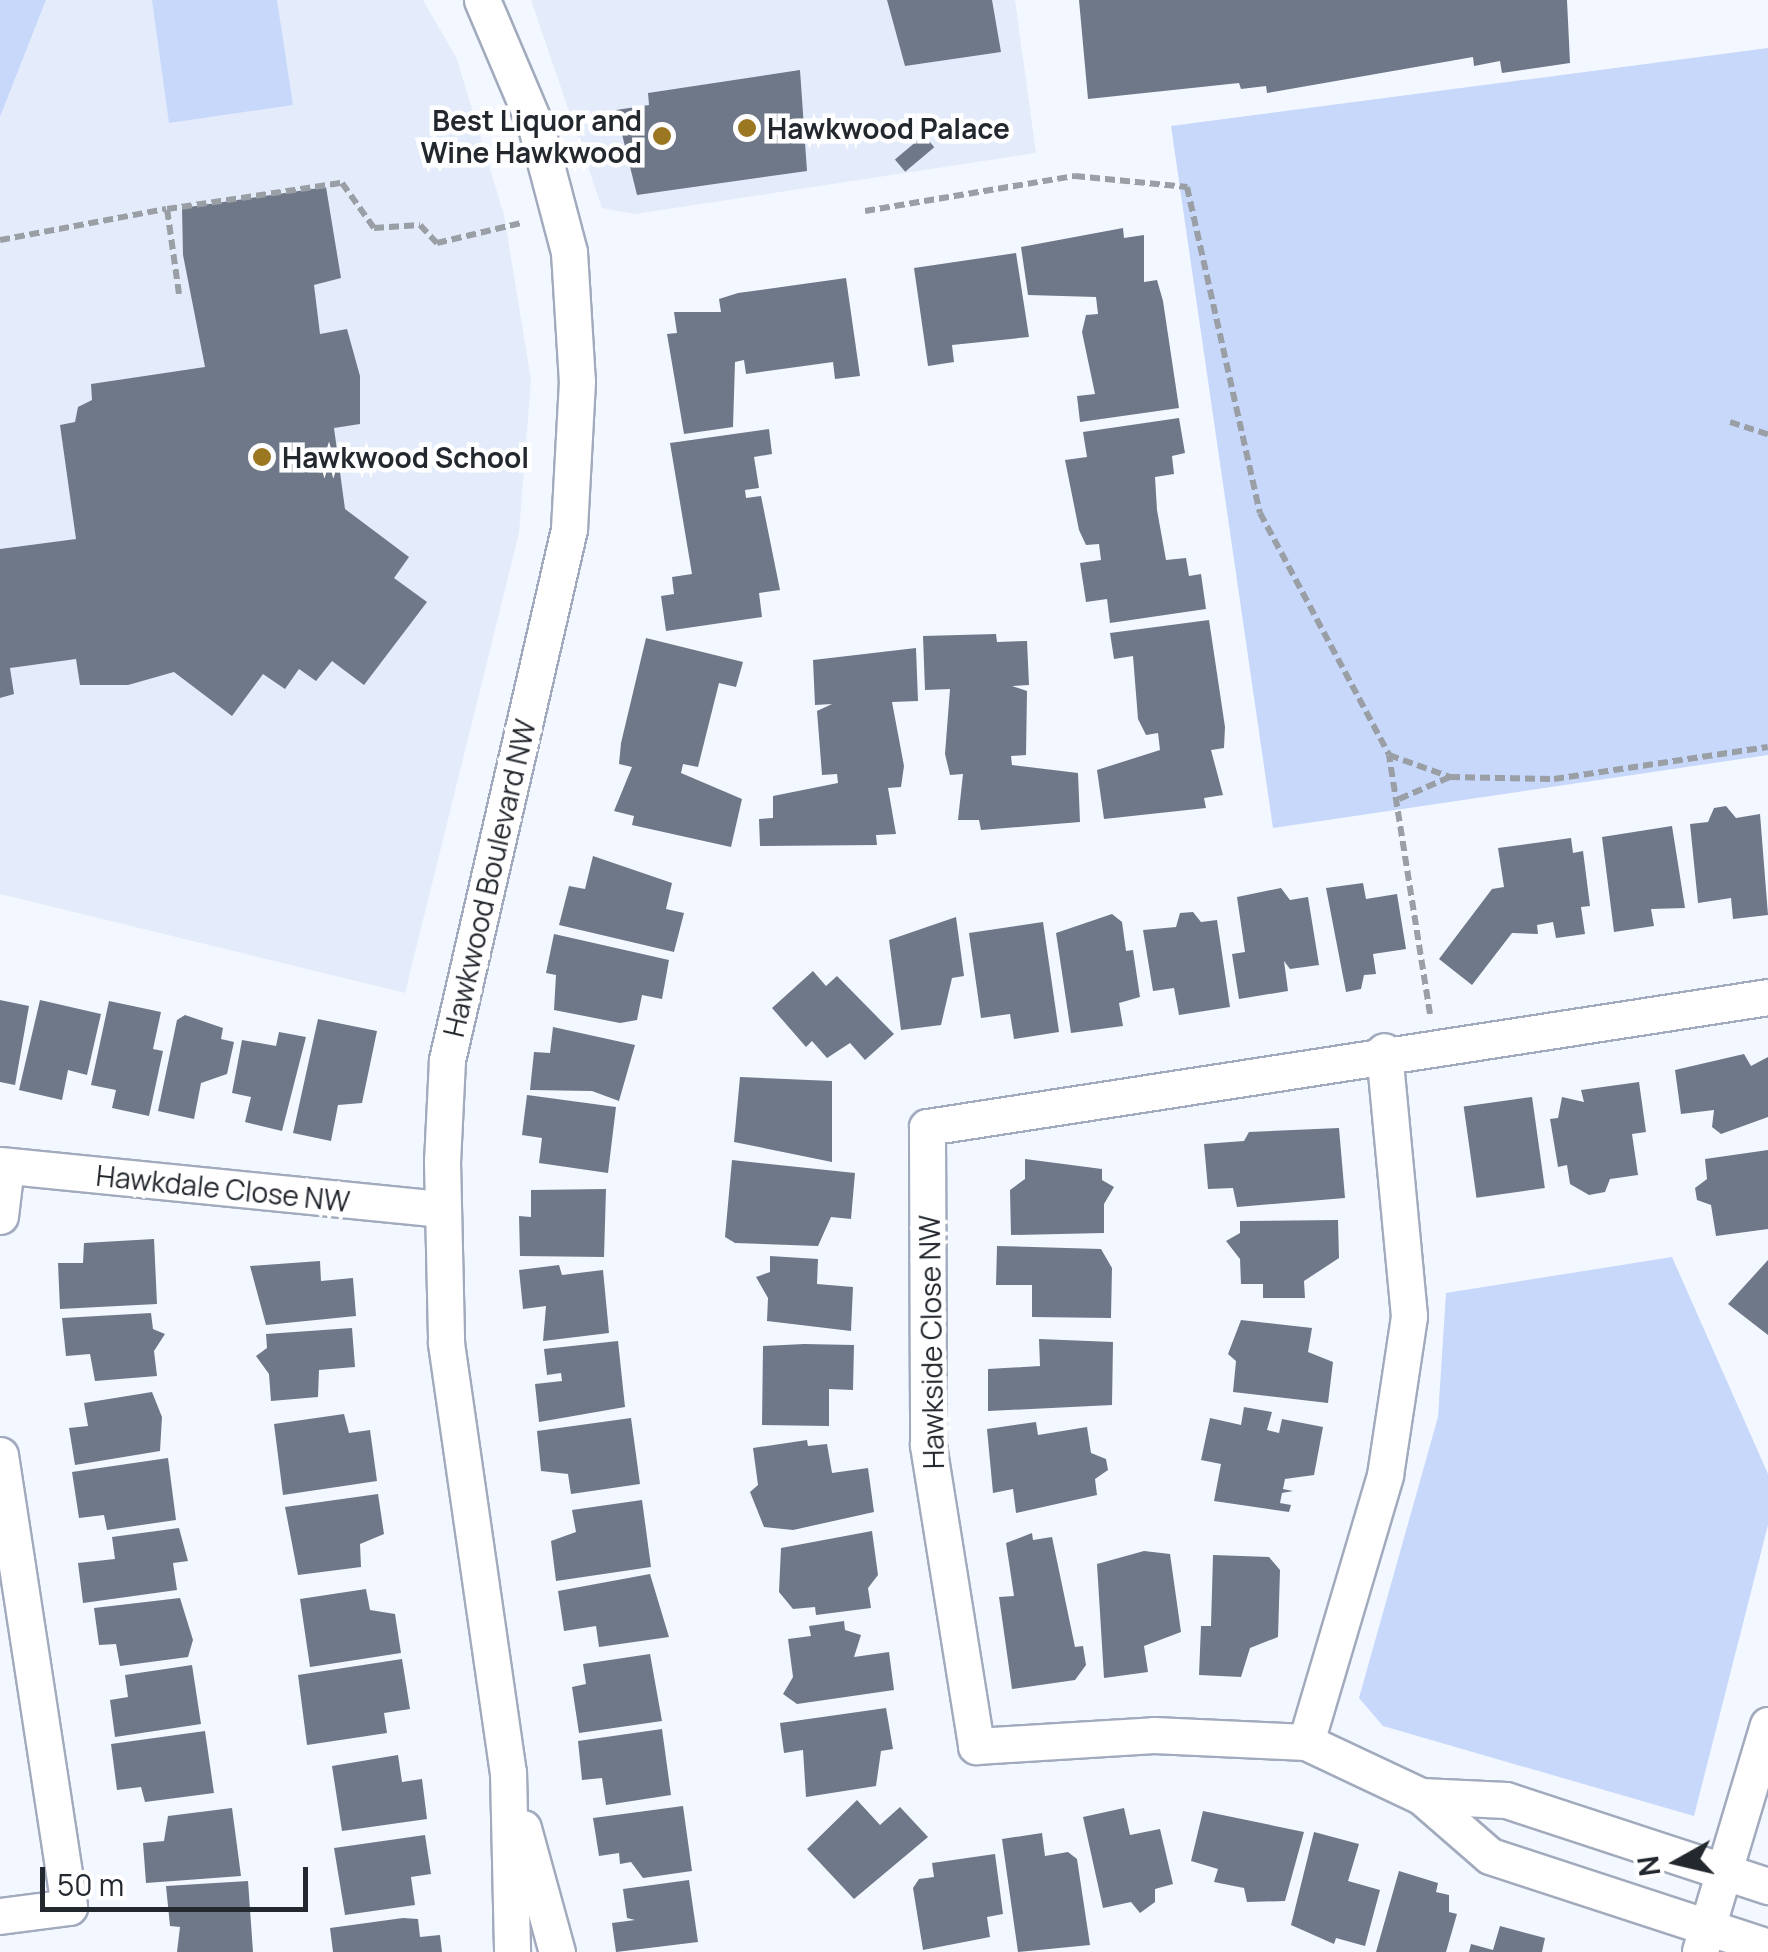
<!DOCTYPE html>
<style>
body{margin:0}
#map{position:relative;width:1768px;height:1952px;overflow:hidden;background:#f3f7ff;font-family:Manrope,sans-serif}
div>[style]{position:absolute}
.built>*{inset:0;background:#e4ecfc}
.green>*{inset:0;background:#c7d8fb}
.building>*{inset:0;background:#6f7889;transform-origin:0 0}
.path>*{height:6px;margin-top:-3px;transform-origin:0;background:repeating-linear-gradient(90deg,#9a9ea5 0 10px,transparent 0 15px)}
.roads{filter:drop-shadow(2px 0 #a2abbd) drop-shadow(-2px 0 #a2abbd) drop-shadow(0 2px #a2abbd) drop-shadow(0 -2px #a2abbd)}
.minor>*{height:35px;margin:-17.5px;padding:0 17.5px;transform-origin:17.5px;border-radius:17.5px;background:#fff}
.dots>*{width:28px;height:28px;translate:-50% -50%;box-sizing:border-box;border:5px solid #fff;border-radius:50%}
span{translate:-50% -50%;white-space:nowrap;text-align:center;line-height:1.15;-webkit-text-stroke:9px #fff;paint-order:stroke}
.poi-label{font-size:28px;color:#23272e;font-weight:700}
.right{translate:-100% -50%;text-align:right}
.left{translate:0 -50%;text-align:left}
.street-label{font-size:28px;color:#23272e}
.north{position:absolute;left:1628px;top:1812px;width:100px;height:100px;-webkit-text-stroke:8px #fff;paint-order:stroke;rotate:262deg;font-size:28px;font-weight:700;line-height:40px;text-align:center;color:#23272e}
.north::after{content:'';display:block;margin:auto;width:35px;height:45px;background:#23272e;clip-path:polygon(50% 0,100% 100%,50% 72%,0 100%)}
.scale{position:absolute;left:40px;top:1867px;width:268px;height:45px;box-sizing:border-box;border:5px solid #23272e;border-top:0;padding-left:12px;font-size:30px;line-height:35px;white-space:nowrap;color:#23272e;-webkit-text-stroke:8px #fff;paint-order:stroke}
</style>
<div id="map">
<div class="built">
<i style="clip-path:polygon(46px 0,423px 0,457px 59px,504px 215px,531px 380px,519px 533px,405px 993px,0 894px,0 117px)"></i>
<i style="clip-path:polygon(531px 0,1015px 0,1036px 153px,635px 214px,602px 208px)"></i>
</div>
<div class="green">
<i style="clip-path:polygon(0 0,46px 0,0 117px)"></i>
<i style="clip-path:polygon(152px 0,277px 0,293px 105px,169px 123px)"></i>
<i style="clip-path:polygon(1768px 48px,1768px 755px,1273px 828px,1171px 126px)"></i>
<i style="clip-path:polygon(1672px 1257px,1768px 1474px,1768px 1525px,1694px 1816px,1383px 1726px,1359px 1698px,1438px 1417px,1446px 1293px)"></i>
</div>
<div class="building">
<i style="clip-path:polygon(887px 0,992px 0,1001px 52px,905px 66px)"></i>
<i style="clip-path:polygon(1079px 0,1567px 0,1570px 63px,1502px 73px,1500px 61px,1474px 66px,1473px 57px,1267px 93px,1266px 86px,1241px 89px,1239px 83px,1088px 99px)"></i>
<i style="clip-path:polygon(800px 70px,807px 171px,637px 195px,616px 110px,649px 105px,648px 93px)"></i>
<i style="left:924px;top:135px;width:16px;height:38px;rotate:50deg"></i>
<i style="clip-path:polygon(326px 187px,341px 278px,314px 285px,320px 334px,347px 329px,360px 376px,360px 424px,334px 428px,345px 509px,409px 557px,394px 578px,427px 602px,364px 685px,332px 661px,316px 681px,299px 669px,285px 689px,263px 674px,232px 716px,174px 672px,128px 685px,80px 685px,76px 659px,10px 668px,14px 694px,0 698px,0 549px,76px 539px,60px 425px,75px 422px,78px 407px,92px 400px,91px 384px,205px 367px,183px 255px,182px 208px)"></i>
<i style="clip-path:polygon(1123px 228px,1124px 238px,1144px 235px,1144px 282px,1157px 280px,1163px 301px,1179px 408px,1080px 422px,1077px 396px,1095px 394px,1082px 332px,1086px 315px,1098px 314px,1096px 297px,1028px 295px,1021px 247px)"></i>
<i style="clip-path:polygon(1016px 253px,1029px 337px,952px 345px,954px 362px,928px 366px,914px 268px)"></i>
<i style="clip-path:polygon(846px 278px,860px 376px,835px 379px,833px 362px,746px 374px,744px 360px,735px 362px,733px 427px,684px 434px,667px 334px,677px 333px,674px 312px,721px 312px,719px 299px,738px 293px)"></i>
<i style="clip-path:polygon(1179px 418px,1185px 453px,1172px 456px,1174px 474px,1155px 477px,1157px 510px,1166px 560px,1186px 558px,1189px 576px,1201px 574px,1206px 609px,1110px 623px,1107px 599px,1086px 602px,1080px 563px,1101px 560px,1099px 544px,1086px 545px,1079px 530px,1065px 460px,1087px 457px,1083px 432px)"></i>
<i style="clip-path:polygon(769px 429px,772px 454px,754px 457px,759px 488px,745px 490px,746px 498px,761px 496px,780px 590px,759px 593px,762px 617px,666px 631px,661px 596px,674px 594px,672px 577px,692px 574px,670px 443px)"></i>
<i style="clip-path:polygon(1209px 620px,1225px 727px,1224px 748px,1211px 750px,1223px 795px,1204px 798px,1206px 808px,1104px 819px,1097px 770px,1160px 750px,1158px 733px,1146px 735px,1138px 719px,1133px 656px,1114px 659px,1110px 633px)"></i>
<i style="clip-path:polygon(996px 634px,997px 642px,1027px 641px,1029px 685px,1012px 686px,1027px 691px,1026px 755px,1011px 756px,1012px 765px,1078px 773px,1080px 822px,981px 830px,979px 820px,958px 820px,963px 774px,950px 775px,945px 754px,950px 689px,925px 690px,923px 636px)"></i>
<i style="clip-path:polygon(646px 638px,743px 662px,736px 687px,719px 683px,698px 767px,683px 764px,681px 773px,742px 799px,731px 847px,632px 825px,634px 816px,614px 811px,632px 767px,619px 764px,621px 743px)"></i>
<i style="clip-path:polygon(916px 648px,918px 701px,892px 702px,904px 766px,901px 787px,888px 788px,896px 834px,876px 835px,877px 845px,760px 846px,759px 819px,773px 818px,773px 796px,838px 783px,837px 774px,822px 775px,817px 711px,832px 704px,815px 705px,813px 660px)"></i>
<i style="clip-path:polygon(1726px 806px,1736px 818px,1760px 814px,1768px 915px,1733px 919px,1731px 898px,1698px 903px,1690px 824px,1708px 822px,1714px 808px)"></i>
<i style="clip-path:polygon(1672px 826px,1685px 908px,1651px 909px,1654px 926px,1614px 932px,1602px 837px)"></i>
<i style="clip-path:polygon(1571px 838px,1573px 853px,1583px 851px,1590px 906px,1581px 907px,1585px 934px,1556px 938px,1553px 922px,1537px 925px,1538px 934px,1512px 933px,1472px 985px,1439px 959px,1492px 889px,1504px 887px,1498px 848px)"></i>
<i style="clip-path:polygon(593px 856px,672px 883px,666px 909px,684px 913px,674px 952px,559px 925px,569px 886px,585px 889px)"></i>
<i style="clip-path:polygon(1363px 883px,1366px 899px,1397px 894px,1406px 949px,1373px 954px,1376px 974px,1364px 975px,1361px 989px,1346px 992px,1326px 888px)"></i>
<i style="clip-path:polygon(1281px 888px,1290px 900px,1308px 897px,1319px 965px,1290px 969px,1284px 961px,1288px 991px,1239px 999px,1232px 954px,1245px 952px,1237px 897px)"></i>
<i style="clip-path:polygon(1193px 912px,1201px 922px,1217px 920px,1230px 1007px,1179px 1015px,1174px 988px,1153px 991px,1143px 930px,1176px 927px,1180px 913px)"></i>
<i style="clip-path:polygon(1112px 914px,1122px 922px,1126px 951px,1133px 950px,1140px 997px,1119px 1003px,1123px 1026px,1071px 1033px,1056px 933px)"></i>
<i style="clip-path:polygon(956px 917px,964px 976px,952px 978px,941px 1025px,901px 1030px,889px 940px)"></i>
<i style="clip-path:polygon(1043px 922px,1059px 1032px,1014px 1039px,1010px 1014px,981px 1018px,969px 933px)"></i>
<i style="clip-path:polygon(554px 934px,669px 960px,662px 999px,642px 995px,637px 1020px,620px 1023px,554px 1010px,556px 975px,546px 973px)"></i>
<i style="clip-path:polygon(813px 971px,826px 986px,837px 976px,894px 1034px,865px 1060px,850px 1043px,827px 1058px,812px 1041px,806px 1047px,772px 1008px)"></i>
<i style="clip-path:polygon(0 1000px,29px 1006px,15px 1085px,0 1082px)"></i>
<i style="clip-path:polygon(40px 1000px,101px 1014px,87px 1075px,68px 1070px,62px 1100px,19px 1090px)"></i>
<i style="clip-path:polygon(109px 1001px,161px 1012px,153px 1049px,163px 1051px,149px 1116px,112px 1108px,116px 1090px,91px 1085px)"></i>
<i style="clip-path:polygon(185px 1015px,223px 1028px,221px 1039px,234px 1042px,227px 1074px,201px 1083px,194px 1119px,158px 1111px,177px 1020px)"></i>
<i style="clip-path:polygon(318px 1019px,377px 1031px,362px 1103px,338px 1105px,331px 1141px,293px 1133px)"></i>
<i style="clip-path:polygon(553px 1027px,635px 1045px,619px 1101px,592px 1091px,530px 1090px,534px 1052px,550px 1053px)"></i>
<i style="clip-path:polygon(279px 1032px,306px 1037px,282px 1131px,245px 1122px,251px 1097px,232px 1093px,242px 1040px,276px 1046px)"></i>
<i style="clip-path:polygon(1744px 1054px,1751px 1066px,1768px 1057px,1768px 1117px,1721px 1134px,1712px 1127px,1714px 1110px,1681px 1114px,1675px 1070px)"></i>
<i style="clip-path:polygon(740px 1077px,832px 1081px,832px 1162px,734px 1142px)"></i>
<i style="clip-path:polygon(1639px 1082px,1646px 1132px,1632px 1134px,1638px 1175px,1610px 1179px,1605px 1192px,1589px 1195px,1570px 1184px,1567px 1165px,1558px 1167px,1550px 1119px,1558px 1118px,1562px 1097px,1584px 1102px,1581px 1090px)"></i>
<i style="clip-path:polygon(527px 1095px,616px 1107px,608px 1173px,539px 1163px,542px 1138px,522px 1135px)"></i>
<i style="left:1532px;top:1097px;width:92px;height:69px;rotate:82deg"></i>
<i style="clip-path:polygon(1339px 1128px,1345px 1198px,1237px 1207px,1233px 1188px,1208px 1189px,1204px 1144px,1244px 1141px,1249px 1132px)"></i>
<i style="clip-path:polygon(1768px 1150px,1768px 1229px,1716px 1236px,1711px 1205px,1697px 1200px,1695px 1188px,1707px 1179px,1705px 1159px)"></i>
<i style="clip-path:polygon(1025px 1159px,1102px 1169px,1102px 1180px,1114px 1187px,1104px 1204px,1104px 1233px,1011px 1235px,1010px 1190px,1025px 1179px)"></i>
<i style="clip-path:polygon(732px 1160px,855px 1173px,851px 1219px,831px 1217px,818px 1246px,735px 1243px,725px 1237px)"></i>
<i style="clip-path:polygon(606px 1189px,604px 1257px,520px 1256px,519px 1216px,531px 1217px,531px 1190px)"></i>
<i style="clip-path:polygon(1338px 1220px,1339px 1258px,1304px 1281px,1305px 1298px,1263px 1298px,1263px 1284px,1241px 1284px,1240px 1259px,1226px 1241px,1240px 1233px,1240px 1221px)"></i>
<i style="clip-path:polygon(154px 1239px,157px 1304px,60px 1309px,58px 1263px,83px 1263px,84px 1243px)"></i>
<i style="clip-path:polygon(997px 1246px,1101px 1249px,1112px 1268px,1111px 1318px,1032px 1317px,1032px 1285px,996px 1285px)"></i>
<i style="clip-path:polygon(770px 1256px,818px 1259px,817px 1284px,853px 1287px,851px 1331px,767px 1321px,768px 1298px,756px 1277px,770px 1272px)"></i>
<i style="clip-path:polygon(1768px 1260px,1768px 1335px,1728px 1304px)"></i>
<i style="clip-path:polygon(320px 1261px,321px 1281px,353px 1278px,356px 1316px,266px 1325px,250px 1266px)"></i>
<i style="clip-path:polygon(559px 1265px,562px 1275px,603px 1270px,609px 1333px,543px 1341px,546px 1306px,523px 1309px,519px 1270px)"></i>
<i style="clip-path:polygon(151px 1313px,153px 1329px,165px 1334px,154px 1351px,157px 1376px,95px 1381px,90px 1354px,66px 1356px,62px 1318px)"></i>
<i style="clip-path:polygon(1241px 1320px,1312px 1328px,1308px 1352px,1333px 1362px,1328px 1403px,1233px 1392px,1236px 1361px,1228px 1354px)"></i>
<i style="clip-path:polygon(352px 1328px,355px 1367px,319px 1370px,318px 1397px,271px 1401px,269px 1374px,256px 1356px,267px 1348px,266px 1334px)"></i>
<i style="clip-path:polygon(1039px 1339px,1113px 1342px,1112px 1405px,988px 1411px,988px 1369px,1040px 1366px)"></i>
<i style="clip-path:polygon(618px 1341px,625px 1407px,539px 1422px,535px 1384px,562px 1381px,561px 1373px,547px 1375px,544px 1349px)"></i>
<i style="clip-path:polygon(804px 1344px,854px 1345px,853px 1390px,829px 1389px,829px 1426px,762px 1425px,763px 1346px)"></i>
<i style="clip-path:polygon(152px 1392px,162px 1417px,160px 1451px,75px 1465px,69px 1428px,88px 1426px,84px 1403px)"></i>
<i style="clip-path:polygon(1244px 1407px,1272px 1412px,1267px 1430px,1279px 1433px,1282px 1419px,1323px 1427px,1314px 1475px,1285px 1479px,1283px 1489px,1293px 1491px,1282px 1493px,1280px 1503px,1291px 1505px,1289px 1512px,1214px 1501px,1221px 1464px,1201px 1460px,1210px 1418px,1241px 1425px)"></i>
<i style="clip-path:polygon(344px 1414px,349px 1433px,370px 1430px,377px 1481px,283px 1495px,274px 1424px)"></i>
<i style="clip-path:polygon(631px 1418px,640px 1484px,571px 1494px,568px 1474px,541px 1471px,537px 1431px)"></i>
<i style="clip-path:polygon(1036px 1422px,1038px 1435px,1087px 1427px,1091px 1453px,1106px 1459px,1108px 1470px,1095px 1479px,1097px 1495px,1016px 1513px,1013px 1489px,993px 1493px,987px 1429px)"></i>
<i style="clip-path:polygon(807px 1440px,808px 1446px,827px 1444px,832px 1473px,868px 1468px,874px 1512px,793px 1530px,764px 1527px,750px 1492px,758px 1485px,753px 1448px)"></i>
<i style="clip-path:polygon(168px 1458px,176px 1520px,107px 1530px,104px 1515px,79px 1518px,72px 1472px)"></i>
<i style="clip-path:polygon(378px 1494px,384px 1534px,360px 1544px,361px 1567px,298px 1575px,285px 1507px)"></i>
<i style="clip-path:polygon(642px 1500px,651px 1567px,556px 1581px,551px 1541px,576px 1532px,572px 1510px)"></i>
<i style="clip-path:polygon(179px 1528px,188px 1561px,173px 1563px,177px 1590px,83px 1603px,78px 1563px,115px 1559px,112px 1537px)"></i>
<i style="clip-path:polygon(872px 1531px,878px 1575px,868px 1588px,871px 1608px,816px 1615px,815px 1607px,793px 1609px,779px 1592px,781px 1548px)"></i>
<i style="clip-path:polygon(1032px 1533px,1033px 1540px,1052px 1537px,1075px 1647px,1083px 1646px,1086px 1665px,1075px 1680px,1012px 1689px,999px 1597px,1014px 1596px,1006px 1543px)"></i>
<i style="clip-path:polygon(1144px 1551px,1170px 1554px,1181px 1632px,1144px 1646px,1148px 1672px,1104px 1678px,1097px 1564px)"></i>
<i style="clip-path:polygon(1213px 1555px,1269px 1557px,1280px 1570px,1278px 1637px,1250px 1648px,1241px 1677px,1199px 1675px,1201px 1626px,1211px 1626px)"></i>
<i style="clip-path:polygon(650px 1574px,669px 1637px,599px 1647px,596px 1626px,564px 1631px,558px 1591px)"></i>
<i style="clip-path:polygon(366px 1589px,370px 1610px,395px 1614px,401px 1653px,310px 1667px,300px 1599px)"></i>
<i style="clip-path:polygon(180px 1598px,193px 1640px,188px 1657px,120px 1666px,116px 1644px,99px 1645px,94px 1608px)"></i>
<i style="clip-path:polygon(844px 1621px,845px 1630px,861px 1635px,854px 1657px,889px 1652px,894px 1690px,797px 1704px,783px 1694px,793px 1677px,788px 1639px,811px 1636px,809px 1626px)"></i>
<i style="clip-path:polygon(650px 1654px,662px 1721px,579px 1733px,572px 1687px,586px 1684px,583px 1664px)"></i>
<i style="clip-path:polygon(402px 1659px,410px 1709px,384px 1713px,387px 1733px,307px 1745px,298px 1675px)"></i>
<i style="clip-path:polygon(192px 1665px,201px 1724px,115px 1737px,110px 1700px,128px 1697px,125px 1675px)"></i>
<i style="clip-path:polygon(886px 1708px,893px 1749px,881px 1751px,876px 1786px,806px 1797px,803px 1750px,784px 1753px,780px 1723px)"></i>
<i style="clip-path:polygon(662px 1729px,671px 1795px,606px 1805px,602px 1778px,582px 1780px,578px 1741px)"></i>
<i style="clip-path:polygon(205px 1731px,214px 1793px,145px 1802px,141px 1787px,117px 1790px,111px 1744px)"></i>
<i style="clip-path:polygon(398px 1755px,402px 1782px,422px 1779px,427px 1819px,342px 1831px,332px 1766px)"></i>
<i style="clip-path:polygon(857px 1800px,880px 1825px,900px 1807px,928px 1837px,854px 1899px,807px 1849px)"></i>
<i style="clip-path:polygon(683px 1806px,692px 1871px,643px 1878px,631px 1862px,620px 1864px,619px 1853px,599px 1856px,593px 1818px)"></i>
<i style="clip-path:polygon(232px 1808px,241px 1876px,146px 1883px,143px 1843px,164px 1841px,168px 1816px)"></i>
<i style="clip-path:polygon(1124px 1808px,1130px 1835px,1160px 1829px,1173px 1884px,1155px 1889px,1155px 1902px,1140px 1913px,1131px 1902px,1103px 1908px,1083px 1817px)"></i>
<i style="clip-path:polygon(1203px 1811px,1304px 1832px,1285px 1901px,1247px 1902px,1244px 1888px,1214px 1882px,1218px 1869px,1191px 1861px)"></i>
<i style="clip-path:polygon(1314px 1832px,1359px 1844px,1348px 1881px,1380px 1890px,1365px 1946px,1336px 1938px,1334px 1944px,1291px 1925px)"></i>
<i style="clip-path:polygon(1042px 1833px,1045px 1856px,1068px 1852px,1077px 1859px,1090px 1945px,1018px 1952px,1002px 1839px)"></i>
<i style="clip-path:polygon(425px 1835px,431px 1874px,411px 1877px,415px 1905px,345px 1915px,334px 1848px)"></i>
<i style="clip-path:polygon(995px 1854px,1003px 1914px,987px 1917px,990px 1937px,923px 1950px,913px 1888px,919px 1879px,934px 1877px,932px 1863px)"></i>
<i style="clip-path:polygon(1399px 1871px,1438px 1883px,1436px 1892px,1449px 1895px,1449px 1912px,1457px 1914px,1446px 1952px,1376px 1952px)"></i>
<i style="clip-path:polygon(689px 1880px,698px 1942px,616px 1952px,612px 1923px,635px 1920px,627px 1918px,623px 1889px)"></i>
<i style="clip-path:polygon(248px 1881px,253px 1952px,177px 1952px,180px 1927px,170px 1926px,166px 1886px)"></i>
<i style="clip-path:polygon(403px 1918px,418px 1919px,420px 1937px,440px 1935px,442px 1952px,333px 1952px,330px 1928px)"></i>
<i style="clip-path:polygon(1500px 1926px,1545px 1938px,1542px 1952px,1469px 1952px,1471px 1944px,1493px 1950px)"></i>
</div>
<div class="path">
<i style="left:865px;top:211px;width:213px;rotate:-9.5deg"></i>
<i style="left:1075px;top:176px;width:113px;rotate:5.6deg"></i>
<i style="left:1187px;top:187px;width:334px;rotate:77.4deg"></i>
<i style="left:1260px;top:513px;width:274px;rotate:61.9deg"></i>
<i style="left:0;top:240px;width:169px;rotate:-10.6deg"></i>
<i style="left:179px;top:294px;width:86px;rotate:-98deg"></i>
<i style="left:167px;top:209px;width:177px;rotate:-8.5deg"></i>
<i style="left:342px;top:183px;width:55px;rotate:54.6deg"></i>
<i style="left:374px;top:228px;width:46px;rotate:-3.7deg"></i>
<i style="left:420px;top:225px;width:25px;rotate:47deg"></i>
<i style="left:437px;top:243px;width:86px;rotate:-13.4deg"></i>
<i style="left:1730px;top:422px;width:40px;rotate:18deg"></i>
<i style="left:1399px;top:799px;width:56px;rotate:-23.3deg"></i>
<i style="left:1450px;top:777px;width:104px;rotate:1.1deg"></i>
<i style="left:1554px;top:779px;width:216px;rotate:-8.5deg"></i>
<i style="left:1430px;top:1014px;width:262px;rotate:-99deg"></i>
<i style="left:1389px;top:755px;width:65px;rotate:19.8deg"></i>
</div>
<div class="roads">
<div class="minor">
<i style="left:482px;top:0;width:138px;rotate:67deg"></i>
<i style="left:536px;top:127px;width:129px;rotate:75.2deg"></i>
<i style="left:569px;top:252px;width:129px;rotate:86.5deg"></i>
<i style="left:577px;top:381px;width:148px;rotate:93.1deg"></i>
<i style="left:569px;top:529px;width:545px;rotate:102.94deg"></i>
<i style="left:447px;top:1060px;width:101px;rotate:92.8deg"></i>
<i style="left:442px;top:1161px;width:182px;rotate:88.7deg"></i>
<i style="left:446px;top:1343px;width:433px;rotate:81.8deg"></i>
<i style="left:508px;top:1772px;width:180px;rotate:88.7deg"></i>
<i style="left:1768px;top:997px;width:851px;rotate:171.21deg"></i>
<i style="left:927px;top:1127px;width:318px;rotate:89.8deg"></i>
<i style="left:928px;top:1445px;width:305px;rotate:80.9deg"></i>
<i style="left:976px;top:1746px;width:178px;rotate:-3.5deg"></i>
<i style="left:1154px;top:1735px;width:152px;rotate:2.6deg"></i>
<i style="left:1306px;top:1742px;width:127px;rotate:25.2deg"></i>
<i style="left:1421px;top:1796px;width:91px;rotate:41deg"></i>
<i style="left:1490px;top:1856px;width:293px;rotate:18.1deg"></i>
<i style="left:0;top:1165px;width:442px;rotate:5.7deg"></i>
<i style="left:0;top:1216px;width:50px;rotate:-83.2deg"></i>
<i style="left:0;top:1455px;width:457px;rotate:81.3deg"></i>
<i style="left:69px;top:1907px;width:70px;rotate:172.6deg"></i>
<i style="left:1306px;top:1742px;width:278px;rotate:-73.5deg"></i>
<i style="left:1385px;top:1475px;width:161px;rotate:-81.4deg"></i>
<i style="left:1409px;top:1316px;width:266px;rotate:-95.4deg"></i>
<i style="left:1421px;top:1796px;width:85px;rotate:2.7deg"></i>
<i style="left:1506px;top:1800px;width:276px;rotate:18.2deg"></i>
<i style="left:523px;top:1828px;width:129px;rotate:74.7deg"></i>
<i style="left:1700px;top:1951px;width:236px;rotate:-73.3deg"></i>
</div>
</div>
<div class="dots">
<i style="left:747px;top:128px;background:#9b7722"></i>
<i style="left:662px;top:136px;background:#9b7722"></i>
<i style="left:262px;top:457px;background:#9b7722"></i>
</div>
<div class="poi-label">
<span class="right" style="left:642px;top:136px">Best Liquor and<br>Wine Hawkwood</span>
<span class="left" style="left:767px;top:128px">Hawkwood Palace</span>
<span class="left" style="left:282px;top:457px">Hawkwood School</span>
</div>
<div class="street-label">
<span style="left:489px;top:878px;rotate:-77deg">Hawkwood Boulevard NW</span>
<span style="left:223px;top:1188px;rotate:6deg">Hawkdale Close NW</span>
<span style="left:931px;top:1342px;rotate:-91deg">Hawkside Close NW</span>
</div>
<div class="north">N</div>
<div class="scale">50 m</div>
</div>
